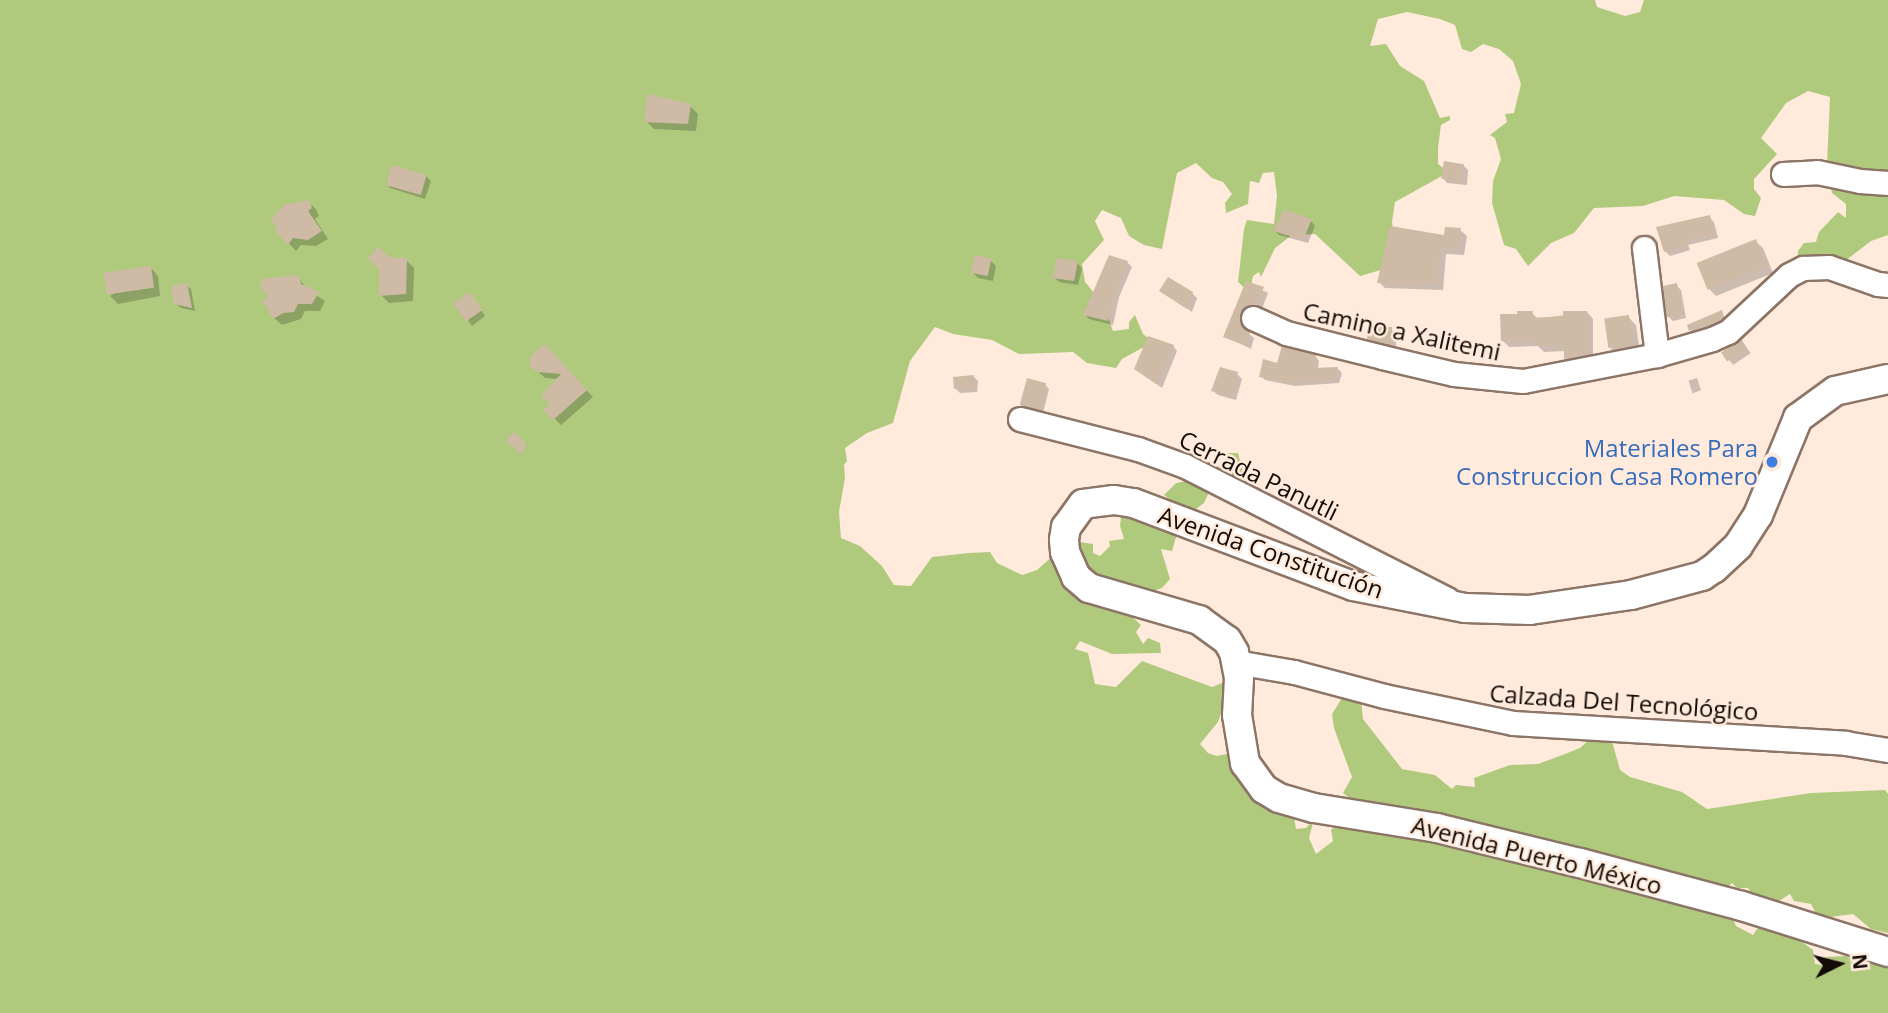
<!DOCTYPE html>
<meta charset="utf-8">
<style>
body{margin:0}
#map{position:relative;width:1888px;height:1013px;overflow:hidden;background:#ffeadc;font-family:"Open Sans",sans-serif}
div>[style]{position:absolute}
.forest>*{inset:0;background:#b0ca7d}
.shadow>*{inset:0;background:#0003;transform-origin:0 0}
.building>*{inset:0;background:#cebaa5;transform-origin:0 0}
.roads{filter:drop-shadow(2px 0 #8c7566) drop-shadow(-2px 0 #8c7566) drop-shadow(0 2px #8c7566) drop-shadow(0 -2px #8c7566)}
.minor>*{height:23px;margin:-11.5px;padding:0 11.5px;transform-origin:11.5px;border-radius:11.5px;background:#fff}
.major>*{height:28px;margin:-14px;padding:0 14px;transform-origin:14px;border-radius:14px;background:#fff}
.dots>*{width:19px;height:19px;translate:-50% -50%;box-sizing:border-box;border:4px solid #ffeadc;border-radius:50%}
span{translate:-50% -50%;white-space:nowrap;text-align:center;line-height:1.15;-webkit-text-stroke:5px #ffeadc;paint-order:stroke}
.street-label{font-size:24px;color:#120a05}
.shop-label{font-size:24px;color:#366cbe}
.right{translate:-100% -50%;text-align:right}
.north{position:absolute;left:1804px;top:929px;width:70px;height:70px;-webkit-text-stroke:5px #ffeadc;paint-order:stroke;rotate:84deg;font-size:19px;font-weight:700;line-height:28px;text-align:center;color:#120a05}
.north::after{content:'';display:block;margin:auto;width:24px;height:32px;background:#120a05;clip-path:polygon(50% 0,100% 100%,50% 72%,0 100%)}
</style>
<div id="map">
<div class="forest">
<i style="clip-path:polygon(0 0,1595px 0,1597px 7px,1625px 16px,1640px 12px,1644px 0,1888px 0,1888px 235px,1871px 241px,1845px 261px,1797px 267px,1798px 251px,1804px 243px,1816px 242px,1819px 232px,1838px 212px,1846px 218px,1846px 204px,1832px 193px,1827px 165px,1830px 97px,1808px 91px,1786px 103px,1761px 138px,1777px 154px,1754px 179px,1754px 189px,1761px 198px,1755px 216px,1744px 214px,1724px 200px,1674px 196px,1643px 206px,1594px 208px,1574px 233px,1551px 243px,1528px 266px,1516px 249px,1504px 245px,1492px 203px,1493px 181px,1501px 159px,1495px 138px,1490px 135px,1507px 122px,1505px 114px,1514px 113px,1521px 84px,1513px 61px,1499px 49px,1483px 44px,1471px 52px,1462px 49px,1455px 25px,1440px 19px,1407px 12px,1378px 19px,1370px 46px,1386px 44px,1400px 66px,1424px 81px,1440px 118px,1450px 116px,1450px 120px,1441px 125px,1438px 148px,1438px 164px,1449px 172px,1395px 202px,1392px 222px,1397px 255px,1388px 268px,1360px 276px,1315px 234px,1292px 235px,1275px 248px,1261px 277px,1259px 272px,1253px 276px,1250px 293px,1238px 282px,1244px 229px,1247px 220px,1274px 224px,1277px 196px,1274px 172px,1263px 173px,1259px 183px,1250px 181px,1248px 204px,1226px 213px,1225px 203px,1232px 194px,1223px 182px,1212px 178px,1196px 163px,1177px 173px,1162px 249px,1144px 245px,1129px 236px,1121px 218px,1102px 210px,1095px 221px,1104px 240px,1082px 264px,1085px 282px,1104px 305px,1113px 331px,1129px 329px,1129px 322px,1135px 315px,1143px 334px,1153px 342px,1122px 359px,1116px 368px,1087px 363px,1073px 352px,1019px 354px,992px 340px,953px 334px,935px 327px,910px 361px,893px 423px,867px 433px,845px 448px,847px 461px,844px 465px,845px 478px,839px 512px,841px 538px,860px 546px,882px 566px,894px 585px,911px 586px,932px 557px,969px 553px,990px 552px,997px 563px,1022px 575px,1037px 570px,1055px 554px,1052px 520px,1064px 506px,1067px 520px,1079px 542px,1093px 544px,1093px 553px,1100px 556px,1110px 546px,1109px 541px,1124px 539px,1120px 526px,1122px 508px,1162px 507px,1172px 501px,1164px 495px,1176px 483px,1228px 473px,1226px 453px,1238px 453px,1244px 476px,1237px 483px,1212px 486px,1204px 503px,1181px 520px,1172px 551px,1161px 549px,1170px 579px,1162px 588px,1140px 595px,1131px 616px,1141px 625px,1136px 632px,1143px 644px,1148px 638px,1160px 643px,1161px 653px,1112px 654px,1080px 641px,1075px 649px,1088px 653px,1095px 684px,1116px 687px,1142px 661px,1212px 687px,1227px 681px,1240px 683px,1223px 708px,1218px 722px,1200px 744px,1208px 753px,1217px 756px,1231px 753px,1294px 817px,1296px 829px,1306px 828px,1314px 819px,1309px 838px,1316px 854px,1333px 841px,1331px 829px,1367px 820px,1365px 811px,1343px 793px,1352px 777px,1334px 728px,1332px 714px,1342px 698px,1361px 700px,1363px 719px,1402px 769px,1435px 775px,1452px 789px,1456px 785px,1475px 787px,1474px 778px,1510px 765px,1538px 764px,1565px 754px,1580px 748px,1596px 734px,1612px 741px,1620px 770px,1630px 777px,1682px 792px,1707px 809px,1811px 793px,1885px 790px,1888px 794px,1888px 933px,1871px 929px,1853px 914px,1831px 917px,1817px 915px,1811px 904px,1794px 901px,1790px 894px,1779px 901px,1754px 896px,1748px 888px,1737px 888px,1732px 883px,1721px 893px,1736px 926px,1753px 935px,1764px 919px,1784px 929px,1813px 950px,1815px 964px,1836px 967px,1843px 963px,1824px 957px,1846px 956px,1861px 964px,1888px 962px,1888px 1013px,0 1013px)"></i>
</div>
<div class="shadow">
<i style="clip-path:polygon(690px 106px,698px 114px,696px 131px,654px 129px,646px 121px)"></i>
<i style="clip-path:polygon(1463px 165px,1468px 170px,1467px 185px,1447px 183px,1443px 178px)"></i>
<i style="clip-path:polygon(426px 176px,431px 181px,425px 199px,390px 188px,386px 183px)"></i>
<i style="clip-path:polygon(308px 202px,316px 209px,319px 216px,315px 219px,328px 239px,316px 246px,301px 245px,296px 251px,277px 231px)"></i>
<i style="clip-path:polygon(1709px 217px,1714px 222px,1718px 238px,1688px 245px,1690px 250px,1670px 256px,1665px 251px)"></i>
<i style="clip-path:polygon(1311px 221px,1315px 226px,1308px 243px,1279px 235px,1275px 231px)"></i>
<i style="clip-path:polygon(1460px 230px,1467px 236px,1464px 255px,1446px 254px,1443px 290px,1385px 288px,1379px 282px)"></i>
<i style="clip-path:polygon(1755px 241px,1763px 248px,1773px 273px,1716px 296px,1709px 289px)"></i>
<i style="clip-path:polygon(389px 259px,406px 260px,414px 268px,413px 301px,389px 303px,381px 295px,381px 269px)"></i>
<i style="clip-path:polygon(991px 261px,996px 266px,993px 281px,978px 278px,973px 273px)"></i>
<i style="clip-path:polygon(1127px 262px,1132px 267px,1119px 297px,1113px 325px,1089px 319px,1085px 315px)"></i>
<i style="clip-path:polygon(1077px 263px,1082px 268px,1078px 285px,1059px 282px,1054px 277px)"></i>
<i style="clip-path:polygon(151px 268px,158px 276px,160px 296px,118px 304px,110px 296px)"></i>
<i style="clip-path:polygon(298px 277px,307px 289px,325px 301px,320px 311px,305px 311px,301px 319px,282px 325px,274px 318px)"></i>
<i style="clip-path:polygon(1247px 283px,1268px 293px,1262px 309px,1250px 310px,1244px 318px,1245px 331px,1254px 338px,1251px 349px,1226px 336px)"></i>
<i style="clip-path:polygon(186px 285px,191px 289px,195px 311px,181px 308px,175px 303px)"></i>
<i style="clip-path:polygon(1676px 285px,1681px 290px,1686px 318px,1673px 321px,1668px 316px)"></i>
<i style="clip-path:polygon(1162px 291px,1192px 293px,1197px 298px,1192px 312px)"></i>
<i style="clip-path:polygon(474px 299px,485px 316px,472px 326px,456px 302px)"></i>
<i style="clip-path:polygon(1587px 312px,1593px 319px,1593px 360px,1572px 364px,1566px 358px,1566px 351px,1544px 352px,1538px 346px,1509px 347px,1502px 340px,1532px 313px,1538px 319px)"></i>
<i style="clip-path:polygon(1721px 312px,1726px 320px,1724px 323px,1694px 333px,1691px 330px)"></i>
<i style="clip-path:polygon(1628px 317px,1636px 325px,1640px 353px,1618px 357px,1611px 349px)"></i>
<i style="clip-path:polygon(1391px 329px,1396px 334px,1396px 348px,1374px 343px,1369px 338px)"></i>
<i style="clip-path:polygon(1741px 341px,1751px 353px,1733px 365px,1723px 351px)"></i>
<i style="clip-path:polygon(545px 346px,593px 397px,561px 425px,546px 410px,551px 403px,558px 379px,545px 378px,531px 365px)"></i>
<i style="clip-path:polygon(1173px 346px,1177px 351px,1162px 388px,1136px 369px)"></i>
<i style="clip-path:polygon(1315px 356px,1319px 361px,1318px 369px,1338px 369px,1342px 373px,1339px 383px,1295px 386px,1265px 380px,1261px 376px,1278px 365px)"></i>
<i style="clip-path:polygon(1237px 374px,1242px 379px,1236px 400px,1218px 395px,1213px 391px)"></i>
<i style="clip-path:polygon(974px 377px,978px 381px,977px 392px,960px 393px,955px 388px)"></i>
<i style="left:1697px;top:378px;width:13px;height:9px;rotate:72deg"></i>
<i style="clip-path:polygon(1045px 385px,1049px 389px,1043px 413px,1026px 410px,1021px 405px)"></i>
</div>
<div class="building">
<i style="clip-path:polygon(648px 94px,691px 104px,688px 124px,644px 122px)"></i>
<i style="left:1444px;top:161px;width:20px;height:18px;rotate:9deg"></i>
<i style="left:392px;top:165px;width:36px;height:21px;rotate:16deg"></i>
<i style="clip-path:polygon(309px 200px,312px 208px,308px 211px,322px 231px,308px 240px,293px 238px,288px 245px,275px 231px,278px 227px,270px 220px,284px 205px)"></i>
<i style="clip-path:polygon(1284px 210px,1312px 219px,1303px 240px,1273px 231px)"></i>
<i style="clip-path:polygon(1710px 215px,1714px 233px,1685px 241px,1686px 245px,1664px 252px,1656px 227px)"></i>
<i style="clip-path:polygon(1390px 226px,1444px 235px,1445px 227px,1461px 228px,1458px 249px,1440px 248px,1436px 284px,1377px 283px)"></i>
<i style="left:1756px;top:239px;width:29px;height:64px;rotate:68deg"></i>
<i style="clip-path:polygon(378px 247px,389px 257px,407px 258px,406px 294px,379px 296px,379px 269px,368px 259px)"></i>
<i style="left:975px;top:255px;width:17px;height:18px;rotate:13deg"></i>
<i style="clip-path:polygon(1109px 255px,1128px 261px,1115px 292px,1108px 321px,1083px 315px)"></i>
<i style="clip-path:polygon(1057px 258px,1078px 261px,1074px 281px,1052px 278px)"></i>
<i style="left:151px;top:266px;width:22px;height:48px;rotate:82deg"></i>
<i style="clip-path:polygon(299px 275px,301px 284px,319px 292px,312px 304px,298px 304px,294px 312px,283px 313px,273px 319px,263px 301px,268px 296px,259px 285px,265px 278px)"></i>
<i style="clip-path:polygon(1168px 277px,1193px 292px,1187px 309px,1159px 291px)"></i>
<i style="clip-path:polygon(1246px 281px,1264px 287px,1257px 305px,1245px 306px,1240px 313px,1241px 326px,1250px 332px,1246px 346px,1223px 337px)"></i>
<i style="clip-path:polygon(187px 283px,192px 308px,174px 304px,171px 286px)"></i>
<i style="clip-path:polygon(1677px 283px,1682px 314px,1666px 317px,1663px 286px)"></i>
<i style="left:470px;top:292px;width:22px;height:20px;rotate:56deg"></i>
<i style="clip-path:polygon(1722px 310px,1724px 317px,1720px 320px,1689px 331px,1687px 325px)"></i>
<i style="clip-path:polygon(1517px 311px,1533px 311px,1532px 318px,1563px 316px,1563px 311px,1587px 311px,1588px 354px,1564px 359px,1564px 345px,1536px 346px,1536px 341px,1501px 341px,1500px 314px,1517px 314px)"></i>
<i style="left:1629px;top:315px;width:30px;height:25px;rotate:82deg"></i>
<i style="clip-path:polygon(1369px 326px,1392px 327px,1392px 344px,1367px 339px)"></i>
<i style="clip-path:polygon(1148px 336px,1174px 345px,1156px 384px,1134px 369px)"></i>
<i style="left:1741px;top:339px;width:11px;height:24px;rotate:56deg"></i>
<i style="clip-path:polygon(545px 344px,587px 390px,553px 420px,543px 410px,549px 403px,541px 395px,561px 374px,537px 372px,530px 366px,530px 356px)"></i>
<i style="clip-path:polygon(1282px 346px,1316px 355px,1313px 368px,1338px 367px,1335px 379px,1289px 382px,1259px 377px,1263px 359px,1277px 363px)"></i>
<i style="clip-path:polygon(1220px 367px,1238px 372px,1232px 396px,1211px 391px)"></i>
<i style="clip-path:polygon(974px 375px,973px 388px,954px 389px,953px 377px)"></i>
<i style="left:1027px;top:378px;width:20px;height:28px;rotate:15deg"></i>
<i style="clip-path:polygon(515px 432px,527px 445px,521px 454px,505px 440px)"></i>
</div>
<div class="roads">
<div class="minor">
<i style="left:1783px;top:174px;width:34px;rotate:-3deg"></i>
<i style="left:1817px;top:172px;width:44px;rotate:11.8deg"></i>
<i style="left:1860px;top:181px;width:28px;rotate:4deg"></i>
<i style="left:1644px;top:248px;width:108px;rotate:83.1deg"></i>
<i style="left:1253px;top:318px;width:36px;rotate:24deg"></i>
<i style="left:1286px;top:333px;width:99px;rotate:14deg"></i>
<i style="left:1382px;top:357px;width:74px;rotate:13.3deg"></i>
<i style="left:1454px;top:374px;width:69px;rotate:5.8deg"></i>
<i style="left:1523px;top:381px;width:136px;rotate:-11deg"></i>
<i style="left:1657px;top:355px;width:57px;rotate:-16.2deg"></i>
<i style="left:1712px;top:339px;width:17px;rotate:-24deg"></i>
<i style="left:1728px;top:332px;width:83px;rotate:-43.1deg"></i>
<i style="left:1789px;top:275px;width:16px;rotate:-27deg"></i>
<i style="left:1803px;top:268px;width:26px;rotate:-2deg"></i>
<i style="left:1829px;top:267px;width:52px;rotate:19.1deg"></i>
<i style="left:1878px;top:284px;width:10px;rotate:6deg"></i>
<i style="left:1020px;top:419px;width:122px;rotate:14.3deg"></i>
<i style="left:1138px;top:449px;width:50px;rotate:19.9deg"></i>
<i style="left:1185px;top:466px;width:294px;rotate:26.9deg"></i>
<i style="left:1236px;top:662px;width:59px;rotate:9.8deg"></i>
<i style="left:1294px;top:672px;width:93px;rotate:14.9deg"></i>
<i style="left:1384px;top:696px;width:132px;rotate:11.8deg"></i>
<i style="left:1513px;top:723px;width:333px;rotate:3.4deg"></i>
<i style="left:1845px;top:743px;width:44px;rotate:9.2deg"></i>
</div>
<div class="major">
<i style="left:1888px;top:379px;width:54px;rotate:167.2deg"></i>
<i style="left:1835px;top:391px;width:46px;rotate:143.9deg"></i>
<i style="left:1798px;top:418px;width:105px;rotate:112.4deg"></i>
<i style="left:1758px;top:515px;width:37px;rotate:123deg"></i>
<i style="left:1738px;top:546px;width:33px;rotate:137deg"></i>
<i style="left:1714px;top:568px;width:14px;rotate:146deg"></i>
<i style="left:1702px;top:576px;width:73px;rotate:165deg"></i>
<i style="left:1631px;top:595px;width:102px;rotate:171.6deg"></i>
<i style="left:1530px;top:610px;width:65px;rotate:-178.2deg"></i>
<i style="left:1465px;top:608px;width:114px;rotate:-168.9deg"></i>
<i style="left:1353px;top:586px;width:235px;rotate:-159.3deg"></i>
<i style="left:1133px;top:503px;width:19px;rotate:-171deg"></i>
<i style="left:1114px;top:500px;width:31px;rotate:173deg"></i>
<i style="left:1083px;top:504px;width:29px;rotate:126deg"></i>
<i style="left:1066px;top:527px;width:13px;rotate:99deg"></i>
<i style="left:1064px;top:540px;width:12px;rotate:85deg"></i>
<i style="left:1065px;top:552px;width:27px;rotate:66deg"></i>
<i style="left:1076px;top:577px;width:17px;rotate:40deg"></i>
<i style="left:1089px;top:588px;width:115px;rotate:16.2deg"></i>
<i style="left:1199px;top:620px;width:34px;rotate:36deg"></i>
<i style="left:1227px;top:640px;width:14px;rotate:60deg"></i>
<i style="left:1234px;top:652px;width:26px;rotate:79deg"></i>
<i style="left:1239px;top:678px;width:37px;rotate:93deg"></i>
<i style="left:1237px;top:715px;width:49px;rotate:80.5deg"></i>
<i style="left:1245px;top:763px;width:32px;rotate:54deg"></i>
<i style="left:1264px;top:789px;width:17px;rotate:31deg"></i>
<i style="left:1279px;top:798px;width:36px;rotate:16deg"></i>
<i style="left:1314px;top:808px;width:125px;rotate:9.2deg"></i>
<i style="left:1437px;top:828px;width:147px;rotate:13.8deg"></i>
<i style="left:1580px;top:863px;width:168px;rotate:14.9deg"></i>
<i style="left:1742px;top:906px;width:153px;rotate:17.5deg"></i>
</div>
</div>
<div class="dots">
<i style="left:1772px;top:462px;background:#3f7fe0"></i>
</div>
<div class="street-label">
<span style="left:1402px;top:331px;rotate:12deg">Camino a Xalitemi</span>
<span style="left:1259px;top:475px;rotate:26deg">Cerrada Panutli</span>
<span style="left:1271px;top:552px;rotate:19deg">Avenida Constitución</span>
<span style="left:1624px;top:702px;rotate:4deg">Calzada Del Tecnológico</span>
<span style="left:1537px;top:855px;rotate:14deg">Avenida Puerto México</span>
</div>
<div class="shop-label">
<span class="right" style="left:1758px;top:462px">Materiales Para<br>Construccion Casa Romero</span>
</div>
<div class="north">N</div>
</div>
